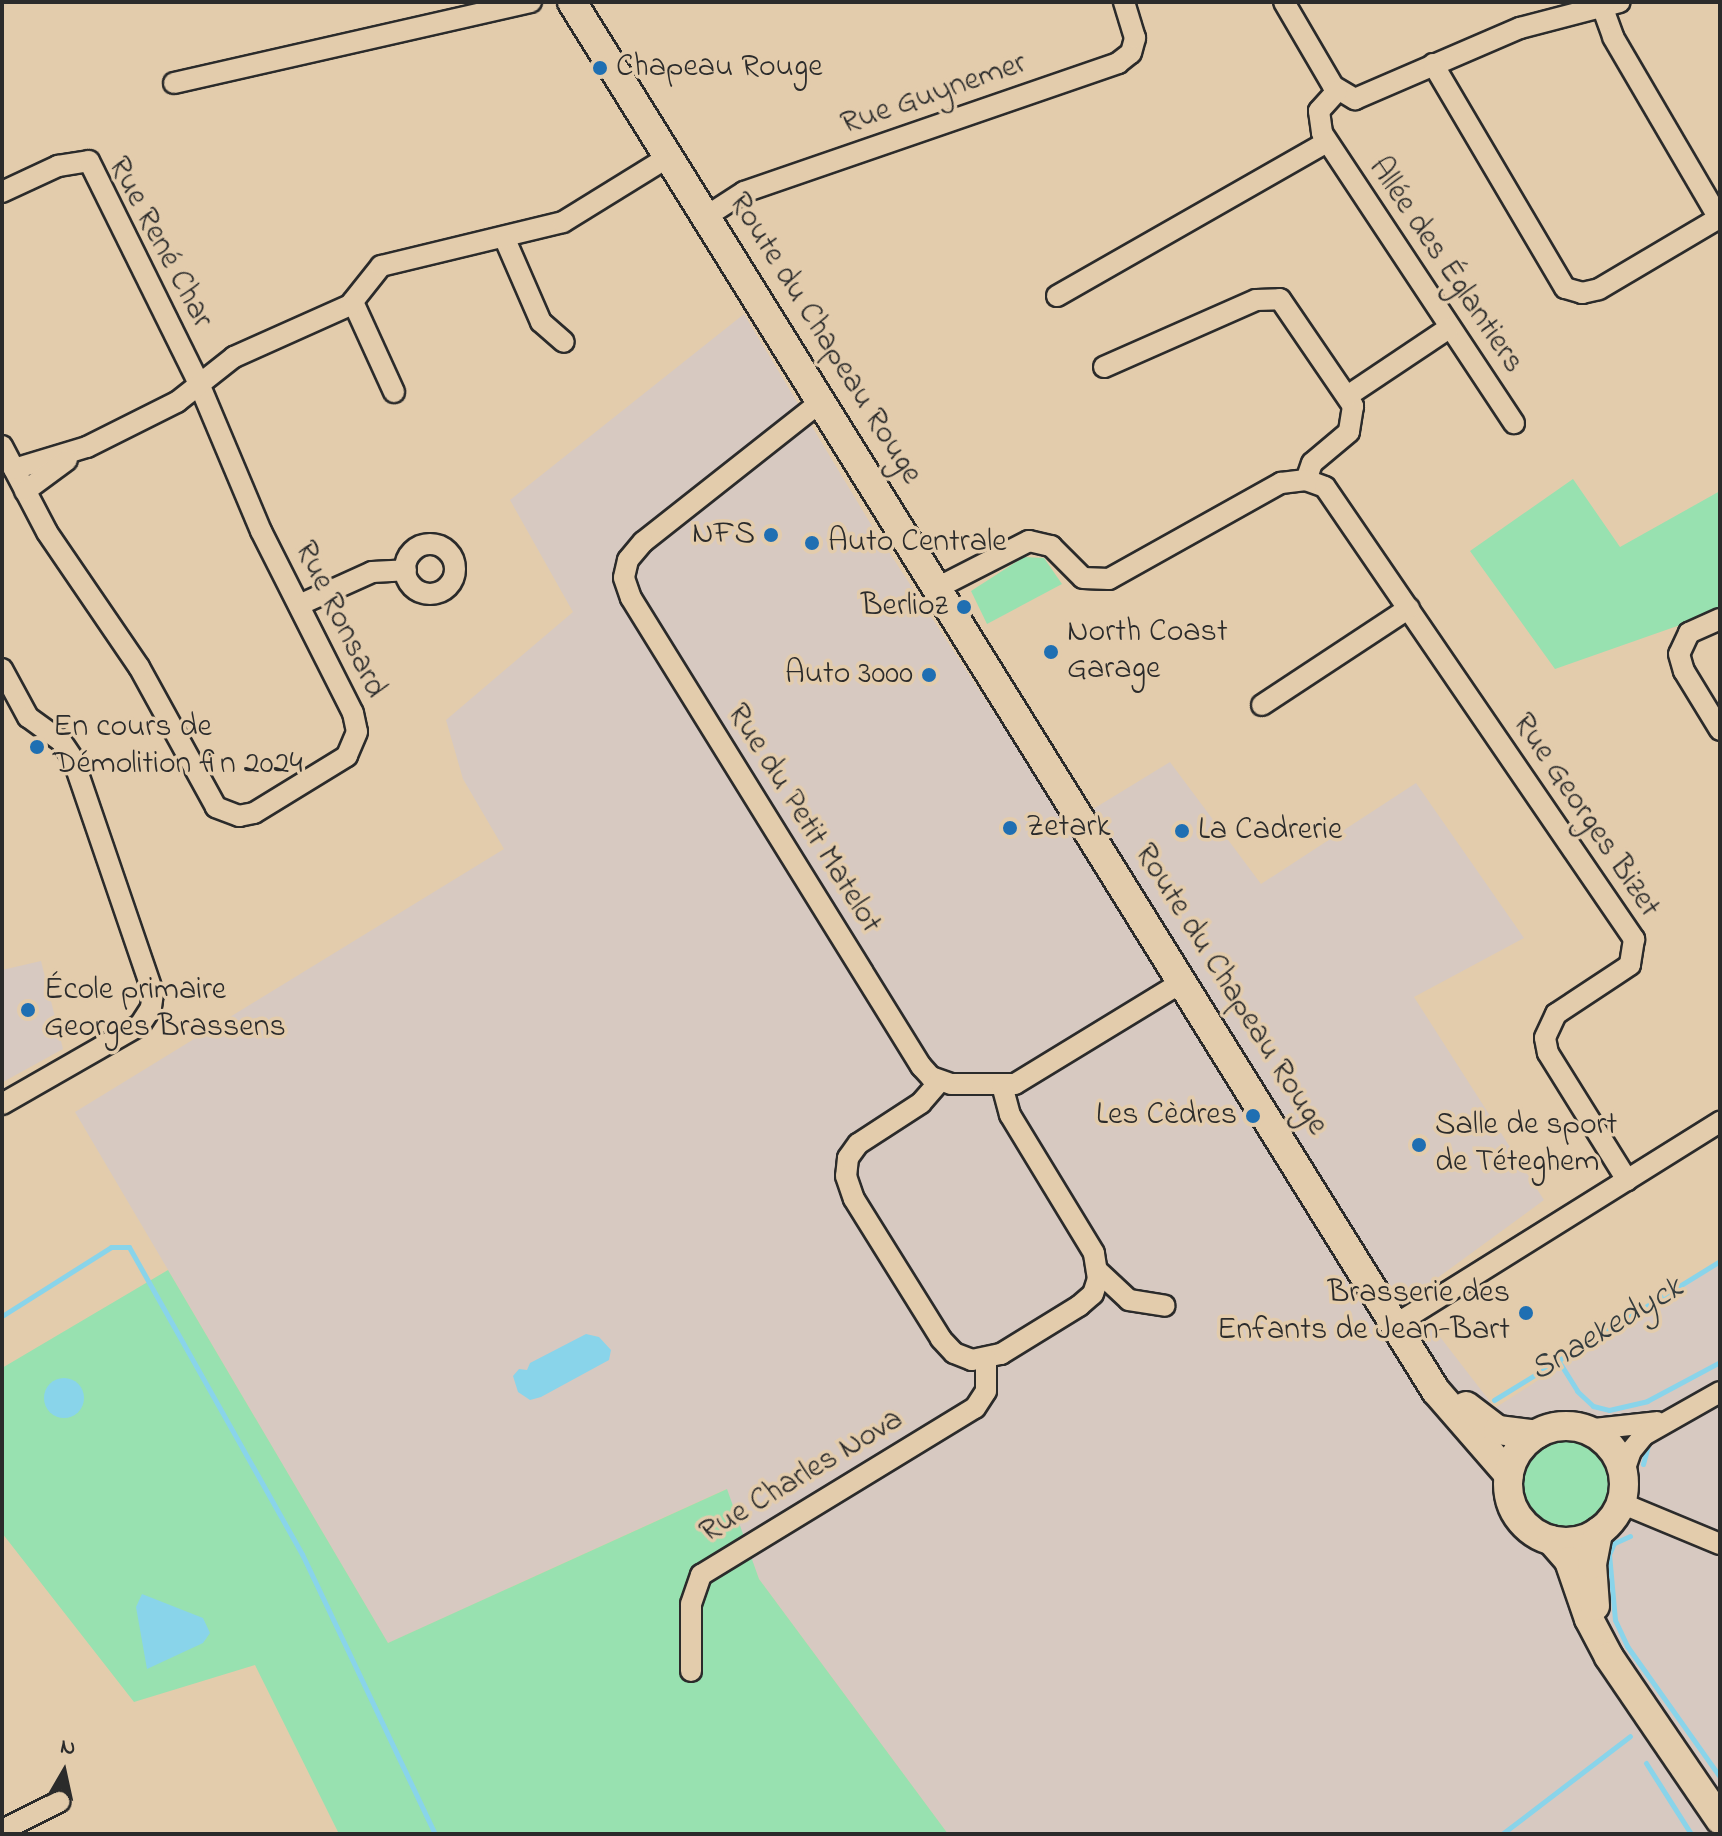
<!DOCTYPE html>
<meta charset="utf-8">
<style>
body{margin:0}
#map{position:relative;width:1722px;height:1836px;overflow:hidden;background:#e3ccac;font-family:"Indie Flower",sans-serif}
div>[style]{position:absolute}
.built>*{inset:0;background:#d7c9c1}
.green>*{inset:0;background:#98e1b0}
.round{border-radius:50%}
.water>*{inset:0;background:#89d4ea}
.stream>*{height:5px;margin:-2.5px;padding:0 2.5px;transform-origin:2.5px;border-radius:2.5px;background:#89d4ea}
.roads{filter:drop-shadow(2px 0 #2b2b2b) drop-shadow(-2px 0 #2b2b2b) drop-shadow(0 2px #2b2b2b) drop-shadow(0 -2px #2b2b2b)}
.street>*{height:20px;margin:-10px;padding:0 10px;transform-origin:10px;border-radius:10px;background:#e3ccac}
.street>.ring{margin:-10px;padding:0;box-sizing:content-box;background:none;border:20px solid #e3ccac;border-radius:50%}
.secondary>*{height:28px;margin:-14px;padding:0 14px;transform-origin:14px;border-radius:14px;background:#e3ccac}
.secondary>.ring{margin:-14px;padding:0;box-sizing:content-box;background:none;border:28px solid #e3ccac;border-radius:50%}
.dots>*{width:22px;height:22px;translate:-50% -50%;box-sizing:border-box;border:4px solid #e3ccac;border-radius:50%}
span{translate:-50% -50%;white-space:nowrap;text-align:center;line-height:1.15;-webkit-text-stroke:7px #e3ccac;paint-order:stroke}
.poi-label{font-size:32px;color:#2b2b2b}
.left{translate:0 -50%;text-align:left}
.right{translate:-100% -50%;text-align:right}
.street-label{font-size:32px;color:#2b2b2b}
.water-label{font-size:34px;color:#343c3e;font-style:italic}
.frame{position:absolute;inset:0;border:4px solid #2b2b2b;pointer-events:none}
.north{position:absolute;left:24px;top:1732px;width:80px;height:80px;-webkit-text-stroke:6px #e3ccac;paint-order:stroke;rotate:9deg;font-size:22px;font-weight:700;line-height:32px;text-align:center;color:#2b2b2b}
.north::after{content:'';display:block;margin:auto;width:28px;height:36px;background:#2b2b2b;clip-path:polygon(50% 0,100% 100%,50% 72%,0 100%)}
</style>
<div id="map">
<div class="built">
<i style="clip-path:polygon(744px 314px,872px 526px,1067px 825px,1170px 762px,1261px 884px,1416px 783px,1524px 938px,1414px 997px,1544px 1200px,1410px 1298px,1495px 1408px,1720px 1262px,1720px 1834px,948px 1834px,759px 1579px,726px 1489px,388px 1643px,75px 1112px,504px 849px,463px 779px,446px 720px,573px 612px,510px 500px)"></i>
<i style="clip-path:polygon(41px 961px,63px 1049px,3px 1082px,2px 1090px,2px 970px)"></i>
</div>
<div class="green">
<i style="clip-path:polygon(1573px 479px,1620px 547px,1720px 491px,1720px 611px,1555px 669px,1470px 551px)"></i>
<i style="clip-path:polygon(1024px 557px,1044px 558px,1062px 584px,987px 624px,971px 591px)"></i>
<i style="clip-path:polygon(168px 1270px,388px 1643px,727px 1489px,759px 1579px,948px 1834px,339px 1834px,255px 1665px,134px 1702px,2px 1533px,2px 1368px)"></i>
<i class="round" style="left:1518px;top:1436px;width:96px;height:96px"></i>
</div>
<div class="water">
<i style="clip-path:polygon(586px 1334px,599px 1337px,611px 1350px,609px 1360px,541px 1397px,530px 1400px,518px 1392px,513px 1376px,519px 1369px,527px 1370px,530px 1363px)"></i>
<i class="round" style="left:44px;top:1378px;width:40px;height:40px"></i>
<i style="clip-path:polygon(142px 1594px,203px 1618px,210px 1633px,203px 1643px,147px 1669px,136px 1607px)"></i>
</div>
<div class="stream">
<i style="left:2px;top:1316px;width:129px;rotate:-32.3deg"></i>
<i style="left:111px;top:1247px;width:18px"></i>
<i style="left:129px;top:1247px;width:352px;rotate:60.6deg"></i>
<i style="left:302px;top:1554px;width:310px;rotate:64.6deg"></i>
<i style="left:1558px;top:1360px;width:36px;rotate:58deg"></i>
<i style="left:1577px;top:1391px;width:22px;rotate:43deg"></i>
<i style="left:1593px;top:1406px;width:16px;rotate:14deg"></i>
<i style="left:1609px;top:1410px;width:39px;rotate:-13deg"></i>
<i style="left:1647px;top:1401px;width:83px;rotate:-28.1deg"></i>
<i style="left:1494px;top:1400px;width:265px;rotate:-31.6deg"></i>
<i style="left:1643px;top:1464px;width:23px;rotate:-75deg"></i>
<i style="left:1630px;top:1536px;width:17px;rotate:156deg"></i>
<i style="left:1614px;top:1543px;width:12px;rotate:114deg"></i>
<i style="left:1609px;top:1554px;width:66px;rotate:84.8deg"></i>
<i style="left:1615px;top:1620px;width:29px;rotate:65deg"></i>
<i style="left:1627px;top:1646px;width:161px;rotate:54.6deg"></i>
<i style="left:1646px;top:1763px;width:84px;rotate:57.6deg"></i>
<i style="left:1502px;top:1834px;width:161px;rotate:-37.4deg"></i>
</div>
<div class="roads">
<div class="street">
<i style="left:1284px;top:2px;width:97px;rotate:59.7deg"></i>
<i style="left:1333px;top:86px;width:26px;rotate:31deg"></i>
<i style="left:1355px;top:99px;width:180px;rotate:-23.3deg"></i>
<i style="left:1520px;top:28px;width:103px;rotate:-14.6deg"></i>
<i style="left:1602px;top:6px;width:33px;rotate:70deg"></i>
<i style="left:1613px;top:37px;width:212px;rotate:59.7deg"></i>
<i style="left:1433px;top:64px;width:260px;rotate:59.5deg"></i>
<i style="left:1565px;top:288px;width:18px;rotate:16deg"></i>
<i style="left:1582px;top:293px;width:17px;rotate:-13deg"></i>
<i style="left:1599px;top:289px;width:139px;rotate:-30.6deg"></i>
<i style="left:174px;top:83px;width:366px;rotate:-12.8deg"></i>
<i style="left:1337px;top:91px;width:27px;rotate:132deg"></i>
<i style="left:1319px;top:111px;width:22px;rotate:82deg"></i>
<i style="left:1322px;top:133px;width:348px;rotate:56.5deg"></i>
<i style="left:2px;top:192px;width:62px;rotate:-24.9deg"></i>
<i style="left:58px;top:166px;width:31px;rotate:-9deg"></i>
<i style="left:89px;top:161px;width:251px;rotate:63.7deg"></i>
<i style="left:200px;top:386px;width:157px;rotate:67.2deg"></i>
<i style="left:261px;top:531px;width:204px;rotate:63.2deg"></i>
<i style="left:353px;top:713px;width:19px;rotate:78deg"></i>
<i style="left:357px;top:732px;width:26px;rotate:113deg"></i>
<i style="left:347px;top:756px;width:109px;rotate:148.5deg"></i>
<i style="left:254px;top:813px;width:15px;rotate:169deg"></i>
<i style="left:239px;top:816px;width:25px;rotate:-159deg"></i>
<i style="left:216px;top:807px;width:160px;rotate:-118.8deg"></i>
<i style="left:139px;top:667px;width:163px;rotate:-124.3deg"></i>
<i style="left:47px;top:532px;width:97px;rotate:-117.6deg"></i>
<i style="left:707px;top:216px;width:44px;rotate:-33deg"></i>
<i style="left:744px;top:192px;width:396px;rotate:-19deg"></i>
<i style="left:1118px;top:63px;width:16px;rotate:-38deg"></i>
<i style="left:1131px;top:53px;width:16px;rotate:-75deg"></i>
<i style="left:1135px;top:38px;width:38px;rotate:-107deg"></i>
<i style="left:504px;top:237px;width:93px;rotate:66.5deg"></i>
<i style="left:541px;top:322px;width:30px;rotate:41deg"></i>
<i style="left:1057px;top:296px;width:311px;rotate:-29.7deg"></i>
<i style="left:353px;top:302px;width:99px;rotate:65.5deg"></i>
<i style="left:1104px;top:367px;width:166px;rotate:-23.8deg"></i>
<i style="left:1256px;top:300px;width:24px;rotate:-2deg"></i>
<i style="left:1280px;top:299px;width:130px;rotate:55.7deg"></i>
<i style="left:1353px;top:406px;width:26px;rotate:99deg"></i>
<i style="left:1349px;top:432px;width:48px;rotate:140deg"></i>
<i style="left:1312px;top:463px;width:18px;rotate:109deg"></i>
<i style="left:1349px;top:395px;width:120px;rotate:-33.8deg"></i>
<i style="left:823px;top:400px;width:229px;rotate:141.7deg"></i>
<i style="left:643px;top:542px;width:23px;rotate:130deg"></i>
<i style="left:628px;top:560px;width:18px;rotate:103deg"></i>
<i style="left:624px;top:578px;width:21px;rotate:71deg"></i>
<i style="left:631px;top:598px;width:551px;rotate:58.22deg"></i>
<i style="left:921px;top:1066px;width:15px;rotate:48deg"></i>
<i style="left:931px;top:1077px;width:21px;rotate:19deg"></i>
<i style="left:951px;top:1084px;width:64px"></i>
<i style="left:1015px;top:1084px;width:198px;rotate:-31.4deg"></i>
<i style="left:14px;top:469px;width:76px;rotate:-16.8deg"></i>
<i style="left:87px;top:447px;width:101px;rotate:-26.6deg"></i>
<i style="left:177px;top:402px;width:73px;rotate:-38.3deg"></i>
<i style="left:234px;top:357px;width:127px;rotate:-24.1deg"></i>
<i style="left:350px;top:305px;width:50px;rotate:-51.5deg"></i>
<i style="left:381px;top:266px;width:187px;rotate:-13.6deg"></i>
<i style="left:563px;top:222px;width:126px;rotate:-31.7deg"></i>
<i style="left:25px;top:491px;width:52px;rotate:-36.4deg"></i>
<i class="ring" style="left:405px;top:544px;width:30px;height:30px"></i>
<i style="left:939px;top:587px;width:101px;rotate:-27.1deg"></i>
<i style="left:1029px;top:541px;width:23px;rotate:13deg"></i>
<i style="left:1051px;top:546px;width:45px;rotate:45deg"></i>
<i style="left:1083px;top:578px;width:26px;rotate:2deg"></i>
<i style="left:1109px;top:579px;width:197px;rotate:-29.2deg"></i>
<i style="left:1281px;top:483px;width:25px;rotate:-7deg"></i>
<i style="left:1306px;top:480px;width:20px;rotate:20deg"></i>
<i style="left:1325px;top:487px;width:548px;rotate:55.64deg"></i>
<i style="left:1634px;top:939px;width:26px;rotate:99deg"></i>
<i style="left:1630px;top:965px;width:89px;rotate:146.5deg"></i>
<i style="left:1556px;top:1014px;width:26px;rotate:115deg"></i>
<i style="left:1545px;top:1038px;width:15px;rotate:79deg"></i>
<i style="left:1548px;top:1053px;width:150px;rotate:58.1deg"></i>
<i style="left:299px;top:605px;width:80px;rotate:-24.3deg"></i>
<i style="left:372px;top:572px;width:34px;rotate:-3deg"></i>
<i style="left:1720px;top:619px;width:34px;rotate:156deg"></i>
<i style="left:1689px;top:633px;width:23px;rotate:115deg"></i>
<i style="left:1679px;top:654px;width:18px;rotate:74deg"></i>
<i style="left:1684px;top:671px;width:69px;rotate:58.6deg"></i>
<i style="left:2px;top:669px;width:55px;rotate:61.6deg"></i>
<i style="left:28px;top:717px;width:41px;rotate:36deg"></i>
<i style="left:61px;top:741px;width:22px;rotate:56deg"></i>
<i style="left:73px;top:759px;width:247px;rotate:71.1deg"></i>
<i style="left:153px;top:993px;width:15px;rotate:98deg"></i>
<i style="left:151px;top:1008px;width:20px;rotate:123deg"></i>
<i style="left:140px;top:1025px;width:159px;rotate:150.2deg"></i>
<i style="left:1262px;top:705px;width:176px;rotate:-33.4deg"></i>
<i style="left:940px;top:1081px;width:29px;rotate:131deg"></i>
<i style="left:921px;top:1103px;width:75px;rotate:146.9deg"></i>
<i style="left:858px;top:1144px;width:17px;rotate:126deg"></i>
<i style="left:848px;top:1158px;width:18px;rotate:96deg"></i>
<i style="left:846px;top:1176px;width:24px;rotate:71deg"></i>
<i style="left:854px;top:1199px;width:165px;rotate:58.1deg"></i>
<i style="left:941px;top:1339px;width:19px;rotate:47deg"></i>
<i style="left:954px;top:1353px;width:19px;rotate:21deg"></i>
<i style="left:972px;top:1360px;width:30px;rotate:-12deg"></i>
<i style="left:1001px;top:1354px;width:92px;rotate:-31.6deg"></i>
<i style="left:1079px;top:1306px;width:18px;rotate:-41deg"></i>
<i style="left:1093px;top:1294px;width:16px;rotate:-72deg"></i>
<i style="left:1098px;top:1279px;width:26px;rotate:-99deg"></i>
<i style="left:1094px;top:1253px;width:162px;rotate:-121.3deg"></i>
<i style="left:1010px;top:1115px;width:30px;rotate:-105deg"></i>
<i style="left:1099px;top:1272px;width:41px;rotate:43deg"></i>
<i style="left:1129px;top:1300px;width:36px;rotate:9deg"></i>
<i style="left:1398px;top:1323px;width:380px;rotate:-32deg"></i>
<i style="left:1585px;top:1430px;width:72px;rotate:-6.3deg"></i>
<i style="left:1623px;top:1474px;width:24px;rotate:-71deg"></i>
<i style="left:1631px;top:1451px;width:21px;rotate:-51deg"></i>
<i style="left:1644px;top:1435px;width:87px;rotate:-29.5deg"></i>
<i style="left:1621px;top:1503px;width:107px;rotate:22.5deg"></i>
<i style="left:691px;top:1671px;width:67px;rotate:-90deg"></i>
<i style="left:691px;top:1604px;width:31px;rotate:-71deg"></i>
<i style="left:701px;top:1575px;width:321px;rotate:-31.4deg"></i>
<i style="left:975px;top:1408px;width:20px;rotate:-57deg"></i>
<i style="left:986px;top:1391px;width:32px;rotate:-90deg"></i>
<i style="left:2px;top:1830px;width:64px;rotate:-26.2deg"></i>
</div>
<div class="secondary">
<i style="left:572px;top:2px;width:1636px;rotate:58.12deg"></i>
<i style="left:1436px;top:1391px;width:111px;rotate:49deg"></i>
<i style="left:1466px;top:1406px;width:40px;rotate:37deg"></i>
<i style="left:1498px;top:1430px;width:38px;rotate:7deg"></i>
<i class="ring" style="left:1508px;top:1426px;width:88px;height:88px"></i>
<i style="left:1551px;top:1540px;width:28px;rotate:49deg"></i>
<i style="left:1569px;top:1561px;width:61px;rotate:71deg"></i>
<i style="left:1589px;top:1619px;width:43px;rotate:62.2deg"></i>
<i style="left:1609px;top:1657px;width:197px;rotate:55.7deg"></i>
<i style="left:1595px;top:1606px;width:42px;rotate:-94.1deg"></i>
<i style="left:1592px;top:1564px;width:33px;rotate:-79deg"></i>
</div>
</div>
<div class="dots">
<i style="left:600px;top:68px;background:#1f6fb2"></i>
<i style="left:771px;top:535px;background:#1f6fb2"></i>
<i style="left:812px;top:543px;background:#1f6fb2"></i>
<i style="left:964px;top:607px;background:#1f6fb2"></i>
<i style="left:1051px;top:652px;background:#1f6fb2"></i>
<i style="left:929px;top:675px;background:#1f6fb2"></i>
<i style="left:37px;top:747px;background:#1f6fb2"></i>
<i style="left:1010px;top:828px;background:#1f6fb2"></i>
<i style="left:1182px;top:831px;background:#1f6fb2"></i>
<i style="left:28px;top:1010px;background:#1f6fb2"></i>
<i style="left:1253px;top:1116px;background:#1f6fb2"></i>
<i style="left:1419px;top:1145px;background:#1f6fb2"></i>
<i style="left:1526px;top:1313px;background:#1f6fb2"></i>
</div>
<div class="poi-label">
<span class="left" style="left:616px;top:68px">Chapeau Rouge</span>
<span class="right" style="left:755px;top:535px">NFS</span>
<span class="left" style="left:828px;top:543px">Auto Centrale</span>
<span class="right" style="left:948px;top:607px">Berlioz</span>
<span class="left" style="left:1067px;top:652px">North Coast<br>Garage</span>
<span class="right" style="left:913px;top:675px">Auto 3000</span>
<span class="left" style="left:53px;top:747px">En cours de<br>Démolition fin 2024</span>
<span class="left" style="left:1026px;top:828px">Zetark</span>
<span class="left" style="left:1198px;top:831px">La Cadrerie</span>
<span class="left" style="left:44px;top:1010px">École primaire<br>Georges Brassens</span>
<span class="right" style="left:1237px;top:1116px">Les Cèdres</span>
<span class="left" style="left:1435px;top:1145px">Salle de sport<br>de Téteghem</span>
<span class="right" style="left:1510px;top:1313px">Brasserie des<br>Enfants de Jean-Bart</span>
</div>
<div class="street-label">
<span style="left:934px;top:95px;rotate:-19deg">Rue Guynemer</span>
<span style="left:159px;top:243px;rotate:62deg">Rue René Char</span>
<span style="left:1445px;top:266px;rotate:56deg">Allée des Églantiers</span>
<span style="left:824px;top:339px;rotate:58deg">Route du Chapeau Rouge</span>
<span style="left:339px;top:620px;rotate:64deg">Rue Ronsard</span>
<span style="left:1585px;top:816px;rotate:56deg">Rue Georges Bizet</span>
<span style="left:803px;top:819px;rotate:58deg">Rue du Petit Matelot</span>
<span style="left:1230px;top:990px;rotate:58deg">Route du Chapeau Rouge</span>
<span style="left:802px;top:1477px;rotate:-31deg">Rue Charles Nova</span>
</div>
<div class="water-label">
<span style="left:1607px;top:1330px;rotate:-31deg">Snaekedyck</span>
</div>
<div class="frame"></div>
<div class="north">N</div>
</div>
